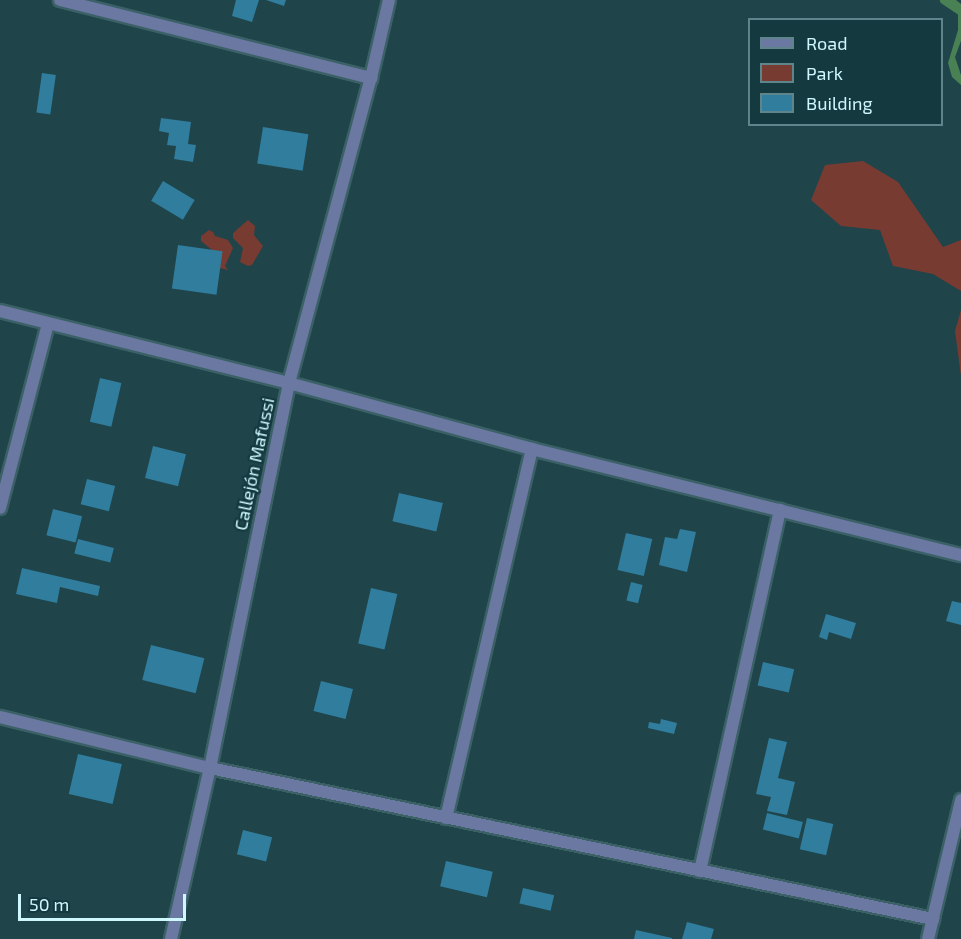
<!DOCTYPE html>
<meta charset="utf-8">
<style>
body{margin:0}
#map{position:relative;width:961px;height:939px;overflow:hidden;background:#1f444a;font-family:"Exo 2",sans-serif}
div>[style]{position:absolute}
.green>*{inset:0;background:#783b32}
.water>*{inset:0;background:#498155}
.stream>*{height:7px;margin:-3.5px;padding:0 3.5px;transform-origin:3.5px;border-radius:3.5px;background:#498155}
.building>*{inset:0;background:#307d9d;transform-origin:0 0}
.roads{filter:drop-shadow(2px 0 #3b6167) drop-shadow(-2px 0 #3b6167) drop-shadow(0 2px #3b6167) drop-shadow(0 -2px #3b6167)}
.minor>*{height:12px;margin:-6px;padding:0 6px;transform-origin:6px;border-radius:6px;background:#6a78a2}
span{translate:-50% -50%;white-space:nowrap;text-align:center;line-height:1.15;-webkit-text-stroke:4.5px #14393f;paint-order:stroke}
.street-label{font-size:18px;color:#cef7fe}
.legend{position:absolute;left:748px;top:18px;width:195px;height:108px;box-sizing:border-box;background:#14393f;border:2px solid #5e858b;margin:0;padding:8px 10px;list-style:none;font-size:18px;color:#cef7fe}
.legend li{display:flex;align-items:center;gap:12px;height:30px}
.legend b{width:30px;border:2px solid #5e858b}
.scale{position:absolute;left:18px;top:894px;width:168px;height:27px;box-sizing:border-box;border:3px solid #cef7fe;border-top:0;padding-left:8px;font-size:18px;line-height:21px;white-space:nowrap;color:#cef7fe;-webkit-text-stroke:4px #14393f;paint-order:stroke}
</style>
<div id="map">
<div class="green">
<i style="clip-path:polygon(863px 161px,898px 182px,943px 247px,961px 240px,961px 291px,933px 274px,893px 266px,880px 230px,841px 226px,811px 200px,825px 165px)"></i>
<i style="clip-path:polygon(248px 220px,255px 226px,254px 235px,263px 246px,252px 265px,248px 266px,240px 262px,243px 248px,233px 238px,233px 233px)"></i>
<i style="clip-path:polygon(209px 230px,213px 232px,215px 236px,228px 240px,233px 248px,225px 266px,228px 270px,216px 267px,212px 250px,201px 241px,201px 236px)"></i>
<i style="clip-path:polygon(961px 310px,961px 376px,955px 331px)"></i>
</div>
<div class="water">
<i style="clip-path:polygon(943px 0,956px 0,961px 4px,961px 41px,955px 57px,961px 75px,961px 85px,952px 77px,948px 63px,958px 30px,958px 10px,951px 3px)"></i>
</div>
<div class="stream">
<i style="left:943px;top:0;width:22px;rotate:34deg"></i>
</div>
<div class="building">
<i style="clip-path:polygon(236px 0,259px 0,252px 22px,232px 16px)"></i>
<i style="clip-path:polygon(266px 0,286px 0,284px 6px)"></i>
<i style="left:42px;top:73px;width:14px;height:40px;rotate:8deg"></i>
<i style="clip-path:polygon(161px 118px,191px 122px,188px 144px,196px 145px,193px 162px,174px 159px,176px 146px,167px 145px,169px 133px,159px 131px)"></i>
<i style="left:263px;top:127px;width:46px;height:37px;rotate:9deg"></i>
<i style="left:163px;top:181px;width:37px;height:23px;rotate:31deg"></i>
<i style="left:178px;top:245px;width:45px;height:44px;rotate:8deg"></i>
<i style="left:100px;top:378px;width:22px;height:45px;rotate:13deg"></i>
<i style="left:153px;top:446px;width:34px;height:33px;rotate:14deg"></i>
<i style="left:87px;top:479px;width:29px;height:26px;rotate:14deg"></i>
<i style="left:399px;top:493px;width:45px;height:29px;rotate:13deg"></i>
<i style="left:53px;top:509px;width:30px;height:27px;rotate:14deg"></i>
<i style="clip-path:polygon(680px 529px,696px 532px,687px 572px,659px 565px,665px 537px,677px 539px)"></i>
<i style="left:626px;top:533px;width:27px;height:38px;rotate:13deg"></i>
<i style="left:78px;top:539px;width:37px;height:15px;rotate:14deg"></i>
<i style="clip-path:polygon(22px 568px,100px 586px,98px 596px,60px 587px,57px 603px,16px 594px)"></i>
<i style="left:631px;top:582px;width:12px;height:19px;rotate:14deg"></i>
<i style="left:371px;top:588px;width:27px;height:57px;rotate:13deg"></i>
<i style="clip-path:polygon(952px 601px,961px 603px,961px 625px,946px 621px)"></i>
<i style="clip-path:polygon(826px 614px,856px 623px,851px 639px,829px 632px,827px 640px,819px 637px)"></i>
<i style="left:151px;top:645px;width:55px;height:36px;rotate:14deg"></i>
<i style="left:763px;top:662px;width:32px;height:24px;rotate:13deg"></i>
<i style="left:321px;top:681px;width:33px;height:31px;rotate:14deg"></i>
<i style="clip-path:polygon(661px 719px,677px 723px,674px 734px,648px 728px,649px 722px,660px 724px)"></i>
<i style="clip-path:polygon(769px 738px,787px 742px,778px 778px,795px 782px,787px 815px,767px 811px,771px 797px,756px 794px)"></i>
<i style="left:78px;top:754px;width:45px;height:41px;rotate:13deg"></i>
<i style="left:767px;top:813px;width:37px;height:17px;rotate:14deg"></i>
<i style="left:807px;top:818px;width:27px;height:32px;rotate:13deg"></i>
<i style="left:243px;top:830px;width:30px;height:25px;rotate:14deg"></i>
<i style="left:446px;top:861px;width:48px;height:26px;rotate:13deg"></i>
<i style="left:523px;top:888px;width:32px;height:16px;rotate:13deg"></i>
<i style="clip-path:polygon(687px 922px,714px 929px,711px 939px,682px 939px)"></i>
<i style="clip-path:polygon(636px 930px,672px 938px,672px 939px,634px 939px)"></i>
</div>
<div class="roads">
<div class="minor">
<i style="left:60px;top:0;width:321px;rotate:14.1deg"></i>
<i style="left:0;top:311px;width:298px;rotate:14deg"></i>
<i style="left:289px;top:383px;width:252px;rotate:15.2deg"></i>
<i style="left:532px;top:449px;width:442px;rotate:13.9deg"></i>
<i style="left:0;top:508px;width:190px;rotate:-75.4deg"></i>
<i style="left:0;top:717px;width:216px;rotate:13.7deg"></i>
<i style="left:210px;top:768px;width:739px;rotate:11.8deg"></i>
<i style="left:446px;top:818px;width:379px;rotate:-76.9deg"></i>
<i style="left:700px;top:871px;width:370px;rotate:-77.5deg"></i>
<i style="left:171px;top:939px;width:175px;rotate:-77.2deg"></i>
<i style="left:210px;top:768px;width:393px;rotate:-78.4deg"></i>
<i style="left:289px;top:383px;width:316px;rotate:-75deg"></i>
<i style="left:371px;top:78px;width:80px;rotate:-77deg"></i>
<i style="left:928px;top:939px;width:143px;rotate:-76.6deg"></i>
</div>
</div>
<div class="street-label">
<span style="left:254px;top:464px;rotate:-78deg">Callejón Mafussi</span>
</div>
<ul class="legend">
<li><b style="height:8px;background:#6a78a2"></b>Road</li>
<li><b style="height:16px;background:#783b32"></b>Park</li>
<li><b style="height:16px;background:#307d9d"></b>Building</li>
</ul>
<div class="scale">50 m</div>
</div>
